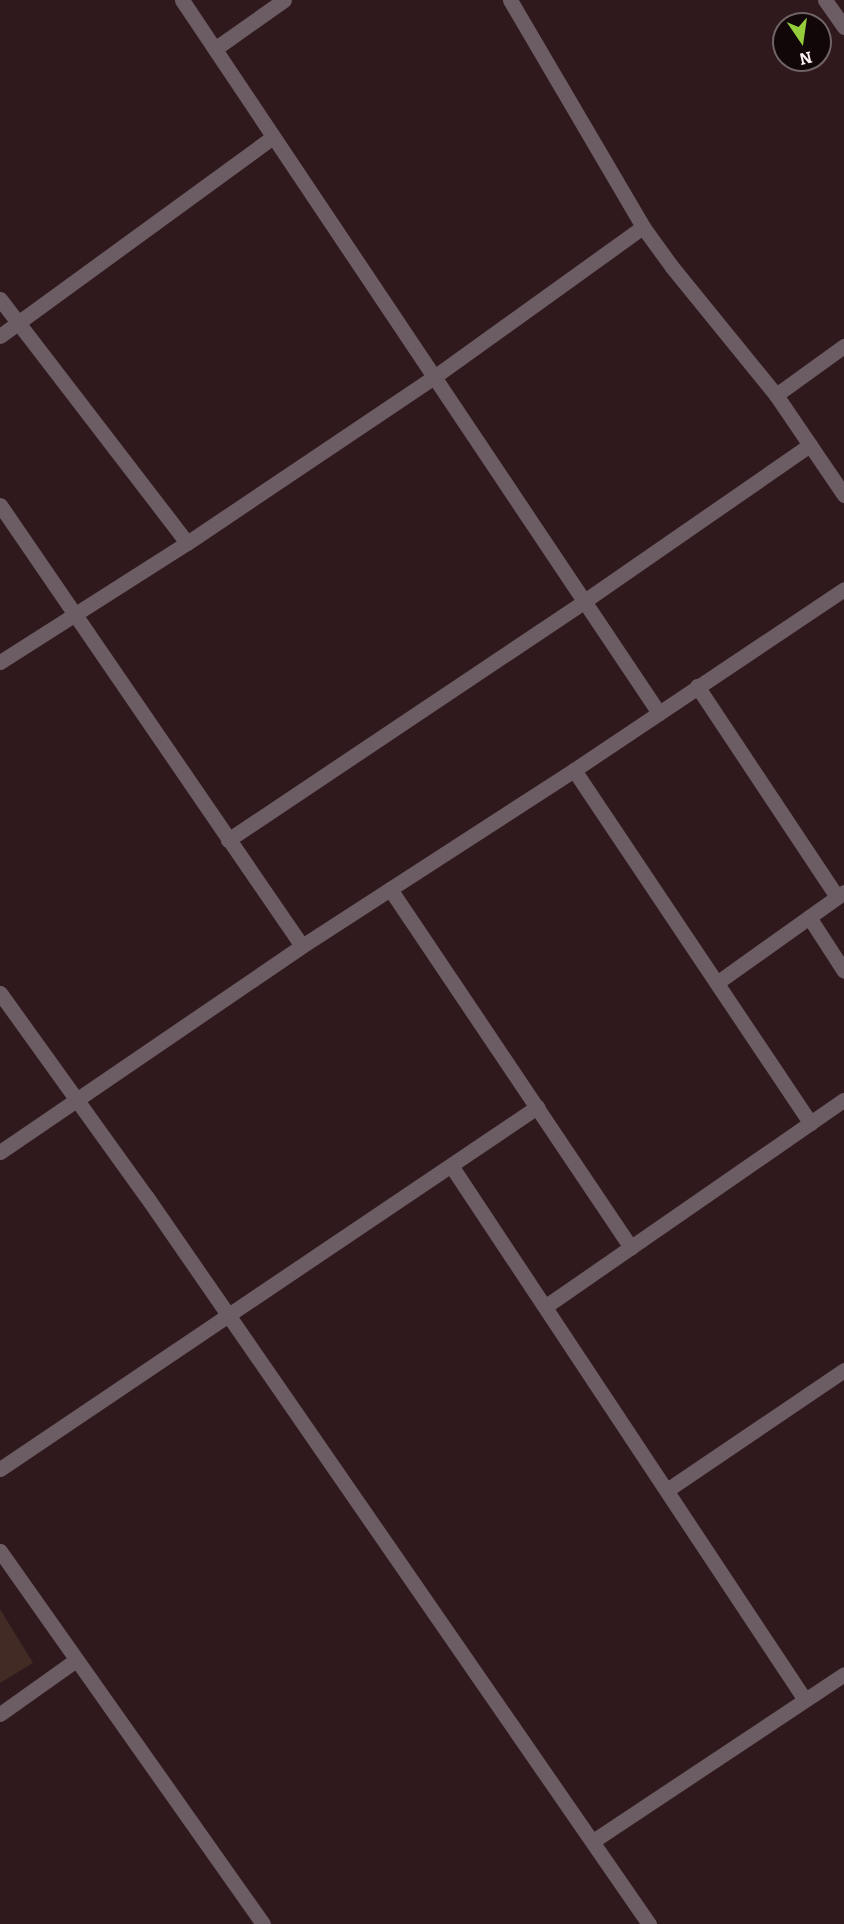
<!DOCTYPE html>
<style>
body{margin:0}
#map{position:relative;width:844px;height:1924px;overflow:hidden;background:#30191d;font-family:Bitter,serif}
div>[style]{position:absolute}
.building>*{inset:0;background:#422a25}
.minor>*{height:15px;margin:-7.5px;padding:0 7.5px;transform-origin:7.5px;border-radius:7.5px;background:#6c5d65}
span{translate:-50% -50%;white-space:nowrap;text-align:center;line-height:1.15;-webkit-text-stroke:4.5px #110709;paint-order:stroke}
.north{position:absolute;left:772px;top:12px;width:60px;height:60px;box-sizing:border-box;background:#110709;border:2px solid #706466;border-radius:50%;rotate:167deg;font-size:16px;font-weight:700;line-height:24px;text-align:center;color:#fef0f2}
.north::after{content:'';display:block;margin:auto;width:21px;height:27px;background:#95cc3b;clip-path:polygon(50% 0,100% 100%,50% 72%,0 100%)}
</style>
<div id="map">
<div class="building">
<i style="clip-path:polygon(0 1609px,33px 1663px,0 1683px)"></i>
</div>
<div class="minor">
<i style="left:182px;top:0;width:858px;rotate:56.22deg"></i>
<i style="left:510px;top:0;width:263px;rotate:59.6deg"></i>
<i style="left:643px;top:227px;width:49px;rotate:54.1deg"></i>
<i style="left:672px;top:267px;width:165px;rotate:50.9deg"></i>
<i style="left:776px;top:395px;width:121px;rotate:55.8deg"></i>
<i style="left:825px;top:0;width:33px;rotate:55deg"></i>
<i style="left:216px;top:48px;width:83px;rotate:-35.2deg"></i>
<i style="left:0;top:299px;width:307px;rotate:52.5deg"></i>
<i style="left:0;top:336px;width:336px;rotate:-36.1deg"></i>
<i style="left:776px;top:395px;width:84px;rotate:-35.8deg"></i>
<i style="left:0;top:505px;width:534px;rotate:55.6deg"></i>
<i style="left:0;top:662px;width:222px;rotate:-32.5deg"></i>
<i style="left:187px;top:543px;width:298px;rotate:-33.9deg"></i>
<i style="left:434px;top:377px;width:257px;rotate:-35.7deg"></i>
<i style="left:697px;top:686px;width:253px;rotate:56.4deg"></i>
<i style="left:574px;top:770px;width:425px;rotate:56.2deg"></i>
<i style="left:228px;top:840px;width:427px;rotate:-33.8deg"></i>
<i style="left:583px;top:602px;width:276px;rotate:-34.7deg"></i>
<i style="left:390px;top:889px;width:432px;rotate:56.1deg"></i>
<i style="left:809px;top:917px;width:64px;rotate:57.1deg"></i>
<i style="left:718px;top:982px;width:155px;rotate:-35.5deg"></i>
<i style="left:0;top:993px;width:250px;rotate:54.3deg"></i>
<i style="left:146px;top:1196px;width:885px;rotate:55.36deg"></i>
<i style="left:0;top:1152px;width:366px;rotate:-34.3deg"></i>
<i style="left:302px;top:946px;width:324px;rotate:-32.9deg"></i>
<i style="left:574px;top:770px;width:325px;rotate:-33.8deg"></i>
<i style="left:452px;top:1167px;width:639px;rotate:56.48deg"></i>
<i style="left:546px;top:1306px;width:362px;rotate:-34.7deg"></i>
<i style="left:0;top:1469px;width:648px;rotate:-33.98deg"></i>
<i style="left:667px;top:1490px;width:214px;rotate:-34.1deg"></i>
<i style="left:0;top:1551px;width:456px;rotate:54.8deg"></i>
<i style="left:0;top:1714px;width:93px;rotate:-35.4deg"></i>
<i style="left:593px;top:1841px;width:301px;rotate:-33.6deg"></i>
</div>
<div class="north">N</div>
</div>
